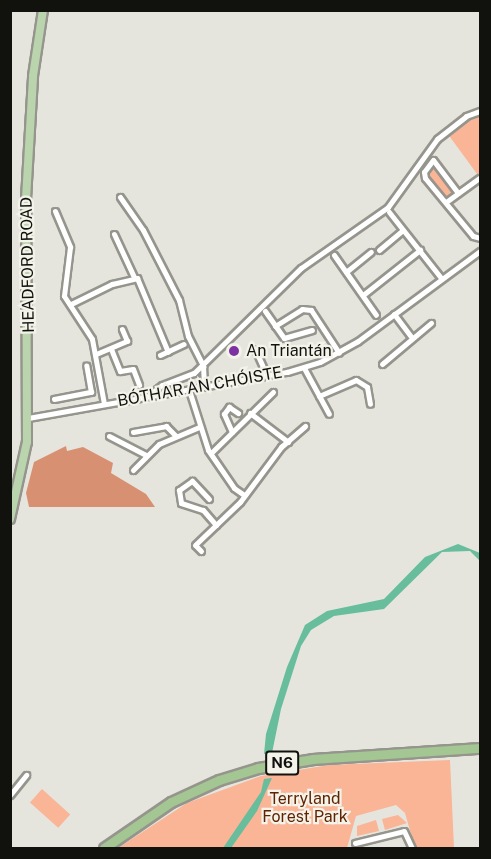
<!DOCTYPE html>
<meta charset="utf-8">
<style>
body{margin:0}
#map{position:relative;width:491px;height:859px;overflow:hidden;background:#e6e5dd;font-family:"Public Sans",sans-serif}
div>[style]{position:absolute}
.green>*{inset:0;background:#fab496;transform-origin:0 0}
.forest>*{inset:0;background:#d79071}
.water>*{inset:0;background:#68bd9c}
.roads{filter:drop-shadow(2px 0 #95958d) drop-shadow(-2px 0 #95958d) drop-shadow(0 2px #95958d) drop-shadow(0 -2px #95958d)}
.minor>*{height:5px;margin:-2.5px;padding:0 2.5px;transform-origin:2.5px;border-radius:2.5px;background:#fff}
.primary>*{height:8px;margin:-4px;padding:0 4px;transform-origin:4px;border-radius:4px;background:#bad4ad}
.trunk>*{height:9px;margin:-4.5px;padding:0 4.5px;transform-origin:4.5px;border-radius:4.5px;background:#a3c692}
.dots>*{width:16px;height:16px;translate:-50% -50%;box-sizing:border-box;border:3px solid #f3f3ea;border-radius:50%}
span{translate:-50% -50%;white-space:nowrap;text-align:center;line-height:1.15;-webkit-text-stroke:4.5px #f3f3ea;paint-order:stroke}
.shield-label span{padding:2px 4px;background:#f3f3ea;border:2px solid;border-radius:4px;-webkit-text-stroke-width:0}
.shield-label{font-size:15px;color:#11110e;font-weight:700}
.street-label{font-size:16px;color:#11110e}
.poi-label{font-size:16px;color:#11110e}
.left{translate:0 -50%;text-align:left}
.park-label{font-size:16px;color:#612200}
.frame{position:absolute;inset:0;border:12px solid #11110e;pointer-events:none}
</style>
<div id="map">
<div class="green">
<i style="clip-path:polygon(480px 113px,480px 178px,450px 137px,448px 129px)"></i>
<i style="clip-path:polygon(434px 166px,454px 191px,447px 198px,426px 174px)"></i>
<i style="clip-path:polygon(450px 760px,454px 848px,415px 848px,405px 813px,396px 805px,356px 816px,347px 848px,118px 848px,187px 803px,261px 776px,329px 765px)"></i>
<i style="left:42px;top:789px;width:38px;height:18px;rotate:42deg"></i>
<i style="clip-path:polygon(398px 815px,407px 823px,385px 830px,382px 819px)"></i>
<i style="clip-path:polygon(376px 820px,379px 831px,357px 836px,357px 826px)"></i>
</div>
<div class="forest">
<i style="clip-path:polygon(66px 446px,67px 451px,83px 447px,113px 463px,111px 473px,146px 494px,155px 507px,29px 507px,26px 493px,34px 462px)"></i>
</div>
<div class="water">
<i style="clip-path:polygon(458px 544px,480px 553px,480px 561px,470px 551px,442px 552px,384px 609px,334px 616px,311px 630px,301px 646px,281px 709px,272px 753px,264px 754px,266px 734px,287px 667px,305px 625px,327px 611px,384px 599px,425px 557px)"></i>
<i style="clip-path:polygon(272px 778px,257px 811px,231px 848px,223px 848px,261px 792px,264px 779px)"></i>
</div>
<div class="roads">
<div class="minor">
<i style="left:458px;top:193px;width:41px;rotate:-127.1deg"></i>
<i style="left:433px;top:160px;width:15px;rotate:127deg"></i>
<i style="left:424px;top:172px;width:6px;rotate:81deg"></i>
<i style="left:425px;top:178px;width:75px;rotate:50.4deg"></i>
<i style="left:473px;top:236px;width:7px;rotate:16deg"></i>
<i style="left:120px;top:197px;width:40px;rotate:55.1deg"></i>
<i style="left:143px;top:230px;width:79px;rotate:62.8deg"></i>
<i style="left:179px;top:300px;width:37px;rotate:76deg"></i>
<i style="left:188px;top:336px;width:34px;rotate:63deg"></i>
<i style="left:203px;top:366px;width:21px;rotate:87deg"></i>
<i style="left:446px;top:202px;width:41px;rotate:-36deg"></i>
<i style="left:55px;top:211px;width:39px;rotate:67deg"></i>
<i style="left:70px;top:247px;width:49px;rotate:97deg"></i>
<i style="left:64px;top:296px;width:51px;rotate:56.9deg"></i>
<i style="left:92px;top:339px;width:66px;rotate:79.5deg"></i>
<i style="left:389px;top:212px;width:85px;rotate:51.7deg"></i>
<i style="left:114px;top:234px;width:47px;rotate:65.1deg"></i>
<i style="left:379px;top:250px;width:31px;rotate:-40deg"></i>
<i style="left:334px;top:255px;width:73px;rotate:55deg"></i>
<i style="left:346px;top:272px;width:32px;rotate:-39deg"></i>
<i style="left:363px;top:295px;width:73px;rotate:-38.3deg"></i>
<i style="left:71px;top:304px;width:46px;rotate:-26deg"></i>
<i style="left:112px;top:284px;width:26px;rotate:-13deg"></i>
<i style="left:137px;top:278px;width:80px;rotate:67.3deg"></i>
<i style="left:265px;top:311px;width:33px;rotate:55deg"></i>
<i style="left:284px;top:338px;width:29px;rotate:-16deg"></i>
<i style="left:394px;top:314px;width:30px;rotate:53deg"></i>
<i style="left:275px;top:326px;width:32px;rotate:-32deg"></i>
<i style="left:302px;top:309px;width:9px;rotate:6deg"></i>
<i style="left:311px;top:310px;width:51px;rotate:56.9deg"></i>
<i style="left:111px;top:349px;width:24px;rotate:68deg"></i>
<i style="left:120px;top:371px;width:13px;rotate:-9deg"></i>
<i style="left:133px;top:369px;width:17px;rotate:69deg"></i>
<i style="left:255px;top:349px;width:30px;rotate:66deg"></i>
<i style="left:96px;top:354px;width:34px;rotate:-23deg"></i>
<i style="left:127px;top:341px;width:13px;rotate:-113deg"></i>
<i style="left:160px;top:355px;width:26px;rotate:-25deg"></i>
<i style="left:382px;top:364px;width:64px;rotate:-39.9deg"></i>
<i style="left:304px;top:368px;width:52px;rotate:61.5deg"></i>
<i style="left:189px;top:390px;width:63px;rotate:72.4deg"></i>
<i style="left:208px;top:450px;width:46px;rotate:55.6deg"></i>
<i style="left:234px;top:488px;width:12px;rotate:35deg"></i>
<i style="left:149px;top:395px;width:16px;rotate:-38deg"></i>
<i style="left:162px;top:385px;width:34px;rotate:-21deg"></i>
<i style="left:194px;top:373px;width:150px;rotate:-44.5deg"></i>
<i style="left:301px;top:268px;width:106px;rotate:-35deg"></i>
<i style="left:388px;top:207px;width:84px;rotate:-54.2deg"></i>
<i style="left:437px;top:139px;width:37px;rotate:-38deg"></i>
<i style="left:466px;top:116px;width:15px;rotate:-20deg"></i>
<i style="left:319px;top:396px;width:40px;rotate:-23.4deg"></i>
<i style="left:356px;top:380px;width:13px;rotate:32deg"></i>
<i style="left:367px;top:387px;width:17px;rotate:80deg"></i>
<i style="left:54px;top:399px;width:38px;rotate:-11deg"></i>
<i style="left:91px;top:392px;width:27px;rotate:-100deg"></i>
<i style="left:250px;top:413px;width:48px;rotate:37.3deg"></i>
<i style="left:28px;top:418px;width:263px;rotate:-10.1deg"></i>
<i style="left:287px;top:372px;width:34px;rotate:-17deg"></i>
<i style="left:320px;top:362px;width:43px;rotate:-28.9deg"></i>
<i style="left:358px;top:341px;width:152px;rotate:-36.4deg"></i>
<i style="left:133px;top:432px;width:34px;rotate:-10deg"></i>
<i style="left:166px;top:426px;width:14px;rotate:45deg"></i>
<i style="left:232px;top:432px;width:20px;rotate:-114deg"></i>
<i style="left:224px;top:414px;width:9px;rotate:-54deg"></i>
<i style="left:229px;top:407px;width:11px;rotate:34deg"></i>
<i style="left:109px;top:436px;width:42px;rotate:27.2deg"></i>
<i style="left:211px;top:453px;width:87px;rotate:-44.5deg"></i>
<i style="left:133px;top:470px;width:37px;rotate:-45deg"></i>
<i style="left:159px;top:444px;width:43px;rotate:-23deg"></i>
<i style="left:209px;top:499px;width:25px;rotate:-133deg"></i>
<i style="left:192px;top:481px;width:16px;rotate:145deg"></i>
<i style="left:179px;top:490px;width:13px;rotate:81deg"></i>
<i style="left:181px;top:503px;width:23px;rotate:18deg"></i>
<i style="left:203px;top:510px;width:20px;rotate:49deg"></i>
<i style="left:201px;top:551px;width:8px;rotate:-135deg"></i>
<i style="left:195px;top:545px;width:62px;rotate:-43.7deg"></i>
<i style="left:240px;top:502px;width:69px;rotate:-53.3deg"></i>
<i style="left:281px;top:447px;width:32px;rotate:-41deg"></i>
<i style="left:10px;top:795px;width:26px;rotate:-51deg"></i>
<i style="left:355px;top:843px;width:50px;rotate:-13.8deg"></i>
<i style="left:404px;top:831px;width:19px;rotate:65deg"></i>
</div>
<div class="primary">
<i style="left:10px;top:519px;width:79px;rotate:-77.6deg"></i>
<i style="left:27px;top:442px;width:243px;rotate:-90.2deg"></i>
<i style="left:26px;top:199px;width:123px;rotate:-86.7deg"></i>
<i style="left:33px;top:76px;width:67px;rotate:-81.4deg"></i>
</div>
<div class="trunk">
<i style="left:104px;top:848px;width:81px;rotate:-34.5deg"></i>
<i style="left:171px;top:802px;width:53px;rotate:-24.6deg"></i>
<i style="left:219px;top:780px;width:41px;rotate:-17.1deg"></i>
<i style="left:258px;top:768px;width:56px;rotate:-9.3deg"></i>
<i style="left:313px;top:759px;width:167px;rotate:-3.8deg"></i>
</div>
</div>
<div class="dots">
<i style="left:234px;top:351px;background:#7e31a2"></i>
</div>
<div class="shield-label">
<span style="left:282px;top:763px">N6</span>
</div>
<div class="street-label">
<span style="left:28px;top:265px;rotate:-91deg">HEADFORD ROAD</span>
<span style="left:200px;top:387px;rotate:-10deg">BÓTHAR AN CHÓISTE</span>
</div>
<div class="poi-label">
<span class="left" style="left:246px;top:351px">An Triantán</span>
</div>
<div class="park-label">
<span style="left:305px;top:808px">Terryland<br>Forest Park</span>
</div>
<div class="frame"></div>
</div>
